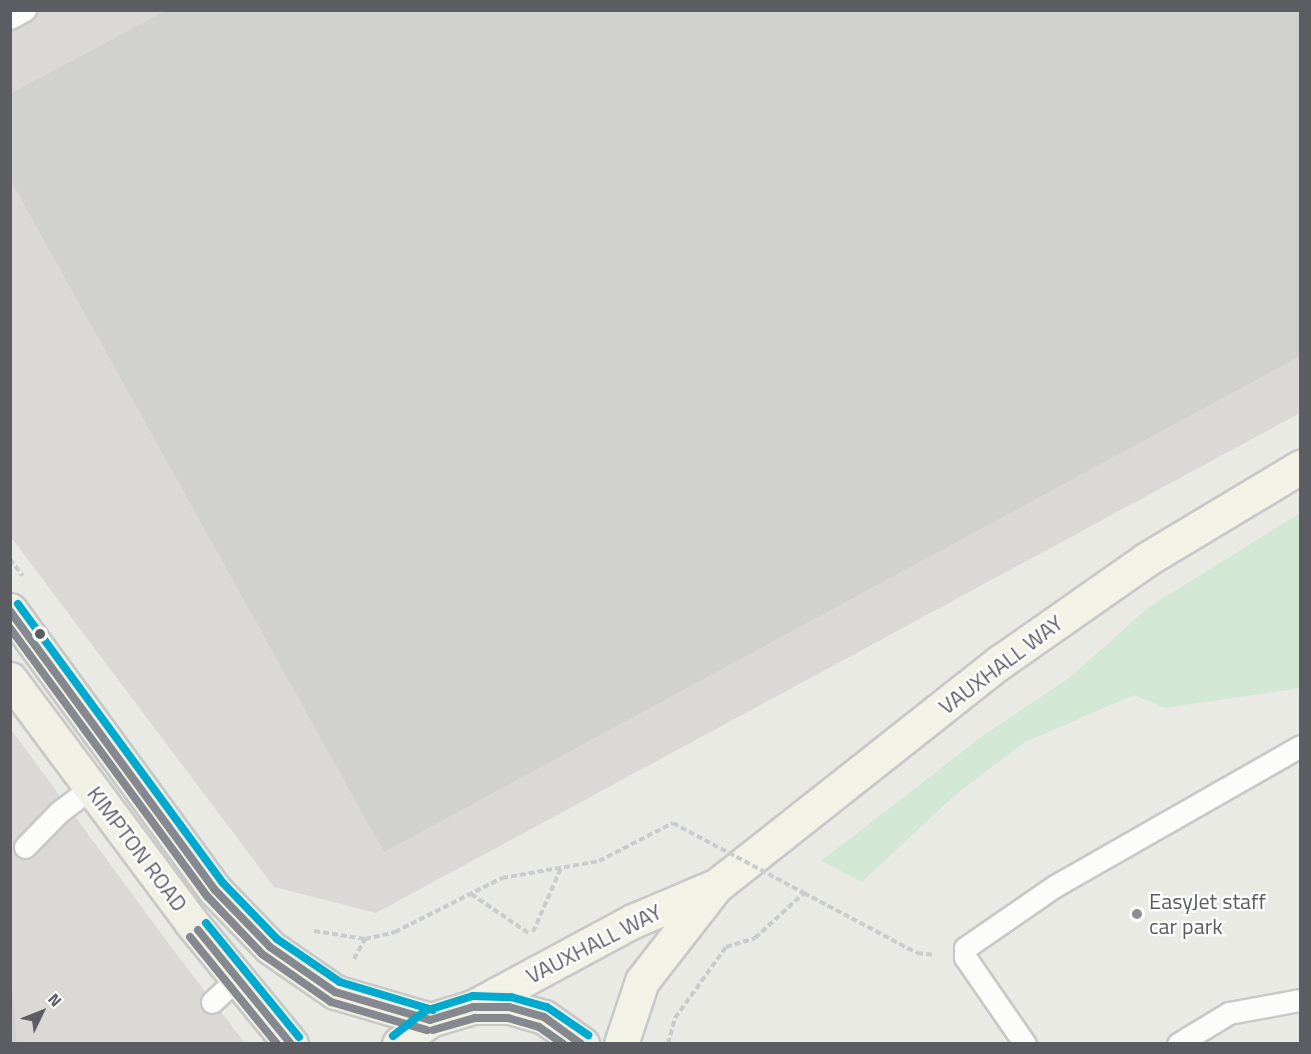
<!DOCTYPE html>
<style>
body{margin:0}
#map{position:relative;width:1311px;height:1054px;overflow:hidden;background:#eaeae5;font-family:"Titillium Web",sans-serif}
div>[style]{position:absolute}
.industrial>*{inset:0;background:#dad9d5}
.green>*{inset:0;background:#d2e7d4}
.building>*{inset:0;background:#d1d1ce}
.path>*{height:4px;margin-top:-2px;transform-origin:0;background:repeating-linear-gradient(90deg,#c8cccb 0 6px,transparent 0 9px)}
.roads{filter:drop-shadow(2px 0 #c8c8c7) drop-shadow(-2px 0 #c8c8c7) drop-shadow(0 2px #c8c8c7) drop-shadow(0 -2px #c8c8c7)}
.service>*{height:21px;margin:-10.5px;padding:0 10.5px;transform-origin:10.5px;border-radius:10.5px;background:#fcfcfb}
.primary>*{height:33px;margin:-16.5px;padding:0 16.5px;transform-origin:16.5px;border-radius:16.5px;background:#f2f2e7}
.trunk>*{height:33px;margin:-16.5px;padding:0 16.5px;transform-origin:16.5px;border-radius:16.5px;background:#f0f0e4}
.path-bridge>*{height:4px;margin-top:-2px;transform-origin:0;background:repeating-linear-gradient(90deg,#c8cccb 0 6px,transparent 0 9px)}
.bus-1>*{height:8px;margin:-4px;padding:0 4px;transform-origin:4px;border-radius:4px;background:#85898f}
.bus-2>*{height:8px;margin:-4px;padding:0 4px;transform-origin:4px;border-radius:4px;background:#85898f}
.bus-3>*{height:8px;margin:-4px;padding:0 4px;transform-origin:4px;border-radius:4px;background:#00a9ce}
.dots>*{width:16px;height:16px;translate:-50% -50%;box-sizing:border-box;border:3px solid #fff;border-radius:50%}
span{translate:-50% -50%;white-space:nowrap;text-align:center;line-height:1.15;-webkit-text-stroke:4.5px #fff;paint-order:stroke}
.street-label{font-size:22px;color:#5b5d63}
.poi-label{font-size:22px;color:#5b5d63}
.left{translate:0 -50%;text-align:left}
.frame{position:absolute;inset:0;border:12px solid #5b5d63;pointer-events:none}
.north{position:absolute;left:12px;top:982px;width:60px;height:60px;-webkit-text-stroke:4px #fff;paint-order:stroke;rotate:47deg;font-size:16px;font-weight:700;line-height:24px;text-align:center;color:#5b5d63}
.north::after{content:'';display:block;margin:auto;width:21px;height:27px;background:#5b5d63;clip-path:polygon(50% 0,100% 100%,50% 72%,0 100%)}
</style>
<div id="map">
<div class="industrial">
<i style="clip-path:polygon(11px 11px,1300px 11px,1300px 413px,376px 913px,274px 887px,11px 537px)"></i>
<i style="clip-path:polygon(10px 728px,174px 951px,245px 1043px,11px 1043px)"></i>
</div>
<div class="green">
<i style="clip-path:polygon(1300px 513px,1300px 688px,1165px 708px,1134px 695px,1025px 742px,956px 794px,862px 882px,821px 861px,984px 735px,1069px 678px,1149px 607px)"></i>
</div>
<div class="building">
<i style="clip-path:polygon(167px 10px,1300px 10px,1300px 356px,384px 852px,10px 179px,10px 94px)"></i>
<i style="clip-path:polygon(10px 987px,12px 987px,17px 1044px,10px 1044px)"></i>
</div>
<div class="path">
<i style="left:10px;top:559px;width:21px;rotate:53deg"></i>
<i style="left:471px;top:894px;width:71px;rotate:34.1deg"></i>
<i style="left:314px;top:931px;width:52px;rotate:8.9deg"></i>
<i style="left:365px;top:939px;width:31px;rotate:-13deg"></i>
<i style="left:395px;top:932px;width:120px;rotate:-26.8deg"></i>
<i style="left:502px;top:878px;width:98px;rotate:-9.9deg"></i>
<i style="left:599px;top:861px;width:83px;rotate:-27.2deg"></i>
<i style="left:533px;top:932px;width:70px;rotate:-66.4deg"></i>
<i style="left:354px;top:959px;width:23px;rotate:-61deg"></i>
<i style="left:668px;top:1044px;width:27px;rotate:-75deg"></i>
<i style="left:675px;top:1018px;width:87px;rotate:-54.3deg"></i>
<i style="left:726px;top:947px;width:30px;rotate:-17deg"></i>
<i style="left:755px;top:938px;width:67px;rotate:-42.6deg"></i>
<i style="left:804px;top:893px;width:128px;rotate:28deg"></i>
<i style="left:917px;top:953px;width:18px;rotate:6deg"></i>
</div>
<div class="roads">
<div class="service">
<i style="left:10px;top:18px;width:17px;rotate:-28deg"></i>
<i style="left:25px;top:847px;width:49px;rotate:-45.8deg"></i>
<i style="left:59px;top:812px;width:40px;rotate:-37deg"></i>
<i style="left:212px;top:1002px;width:35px;rotate:-43deg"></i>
<i style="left:1025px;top:1044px;width:106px;rotate:-124.6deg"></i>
<i style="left:965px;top:957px;width:9px;rotate:-90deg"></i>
<i style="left:965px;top:948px;width:109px;rotate:-34.6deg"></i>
<i style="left:1055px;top:886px;width:282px;rotate:-29.7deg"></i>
<i style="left:1178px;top:1044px;width:60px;rotate:-31.3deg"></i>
<i style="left:1229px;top:1013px;width:72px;rotate:-10.4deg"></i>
</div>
<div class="primary">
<i style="left:473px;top:1007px;width:182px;rotate:-28.3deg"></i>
<i style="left:633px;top:921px;width:89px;rotate:-23.1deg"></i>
<i style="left:621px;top:1044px;width:66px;rotate:-71.6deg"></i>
<i style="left:642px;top:981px;width:120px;rotate:-52.1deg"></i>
<i style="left:716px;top:886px;width:362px;rotate:-38.3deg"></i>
<i style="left:1000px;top:662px;width:179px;rotate:-35deg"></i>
<i style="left:1147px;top:559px;width:179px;rotate:-31deg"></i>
</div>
<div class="trunk">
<i style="left:10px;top:610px;width:347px;rotate:53.8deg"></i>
<i style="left:215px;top:890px;width:79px;rotate:46deg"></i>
<i style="left:270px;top:947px;width:79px;rotate:34.7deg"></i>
<i style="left:335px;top:992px;width:99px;rotate:16.4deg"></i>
<i style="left:10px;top:679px;width:303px;rotate:53.3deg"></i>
<i style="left:191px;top:922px;width:158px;rotate:50.7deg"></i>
<i style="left:399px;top:1044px;width:39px;rotate:-38deg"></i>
<i style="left:430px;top:1020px;width:45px;rotate:-16.8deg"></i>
<i style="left:473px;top:1007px;width:36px"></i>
<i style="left:509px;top:1007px;width:36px;rotate:16deg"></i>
<i style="left:544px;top:1017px;width:47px;rotate:35.4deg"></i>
</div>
</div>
<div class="path-bridge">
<i style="left:673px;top:823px;width:149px;rotate:28.1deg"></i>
</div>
<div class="bus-1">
<i style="left:10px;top:611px;width:346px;rotate:53.7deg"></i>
<i style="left:215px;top:890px;width:79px;rotate:46deg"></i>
<i style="left:270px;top:947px;width:79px;rotate:34.7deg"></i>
<i style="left:335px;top:992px;width:99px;rotate:16.4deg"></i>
<i style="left:198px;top:930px;width:147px;rotate:50.8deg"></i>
<i style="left:430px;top:1020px;width:45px;rotate:-16.8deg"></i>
<i style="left:473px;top:1007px;width:36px"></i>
<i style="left:509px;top:1007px;width:36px;rotate:16deg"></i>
<i style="left:544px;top:1017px;width:46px;rotate:36.1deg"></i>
</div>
<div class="bus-2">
<i style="left:10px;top:628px;width:333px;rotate:53.7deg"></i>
<i style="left:207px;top:896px;width:80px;rotate:46.5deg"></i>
<i style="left:262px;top:954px;width:84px;rotate:34.8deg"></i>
<i style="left:331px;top:1002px;width:100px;rotate:16.3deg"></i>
<i style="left:190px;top:937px;width:138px;rotate:50.9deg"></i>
<i style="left:433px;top:1030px;width:44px;rotate:-15.9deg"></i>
<i style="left:475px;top:1018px;width:33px"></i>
<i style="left:508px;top:1018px;width:32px;rotate:16deg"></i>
<i style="left:539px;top:1027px;width:29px;rotate:35deg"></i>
</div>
<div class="bus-3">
<i style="left:18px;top:604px;width:346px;rotate:53.7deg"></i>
<i style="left:223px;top:883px;width:78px;rotate:46deg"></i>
<i style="left:277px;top:939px;width:76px;rotate:34.3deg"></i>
<i style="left:340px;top:982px;width:97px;rotate:16.8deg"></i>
<i style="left:206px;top:923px;width:147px;rotate:50.8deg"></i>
<i style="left:393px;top:1036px;width:41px;rotate:-38deg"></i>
<i style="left:425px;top:1011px;width:50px;rotate:-17.4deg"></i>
<i style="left:473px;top:996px;width:38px;rotate:2deg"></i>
<i style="left:511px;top:997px;width:37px;rotate:16deg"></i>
<i style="left:547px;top:1007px;width:50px;rotate:34.3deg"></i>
</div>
<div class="dots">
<i style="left:40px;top:634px;background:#5b5d63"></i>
<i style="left:1137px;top:914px;background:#8d8e90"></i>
</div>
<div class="street-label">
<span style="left:1001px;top:665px;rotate:-37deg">VAUXHALL WAY</span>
<span style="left:137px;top:849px;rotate:53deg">KIMPTON ROAD</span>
<span style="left:594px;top:944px;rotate:-27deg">VAUXHALL WAY</span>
</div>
<div class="poi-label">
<span class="left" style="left:1149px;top:914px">EasyJet staff<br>car park</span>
</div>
<div class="frame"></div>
<div class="north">N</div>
</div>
